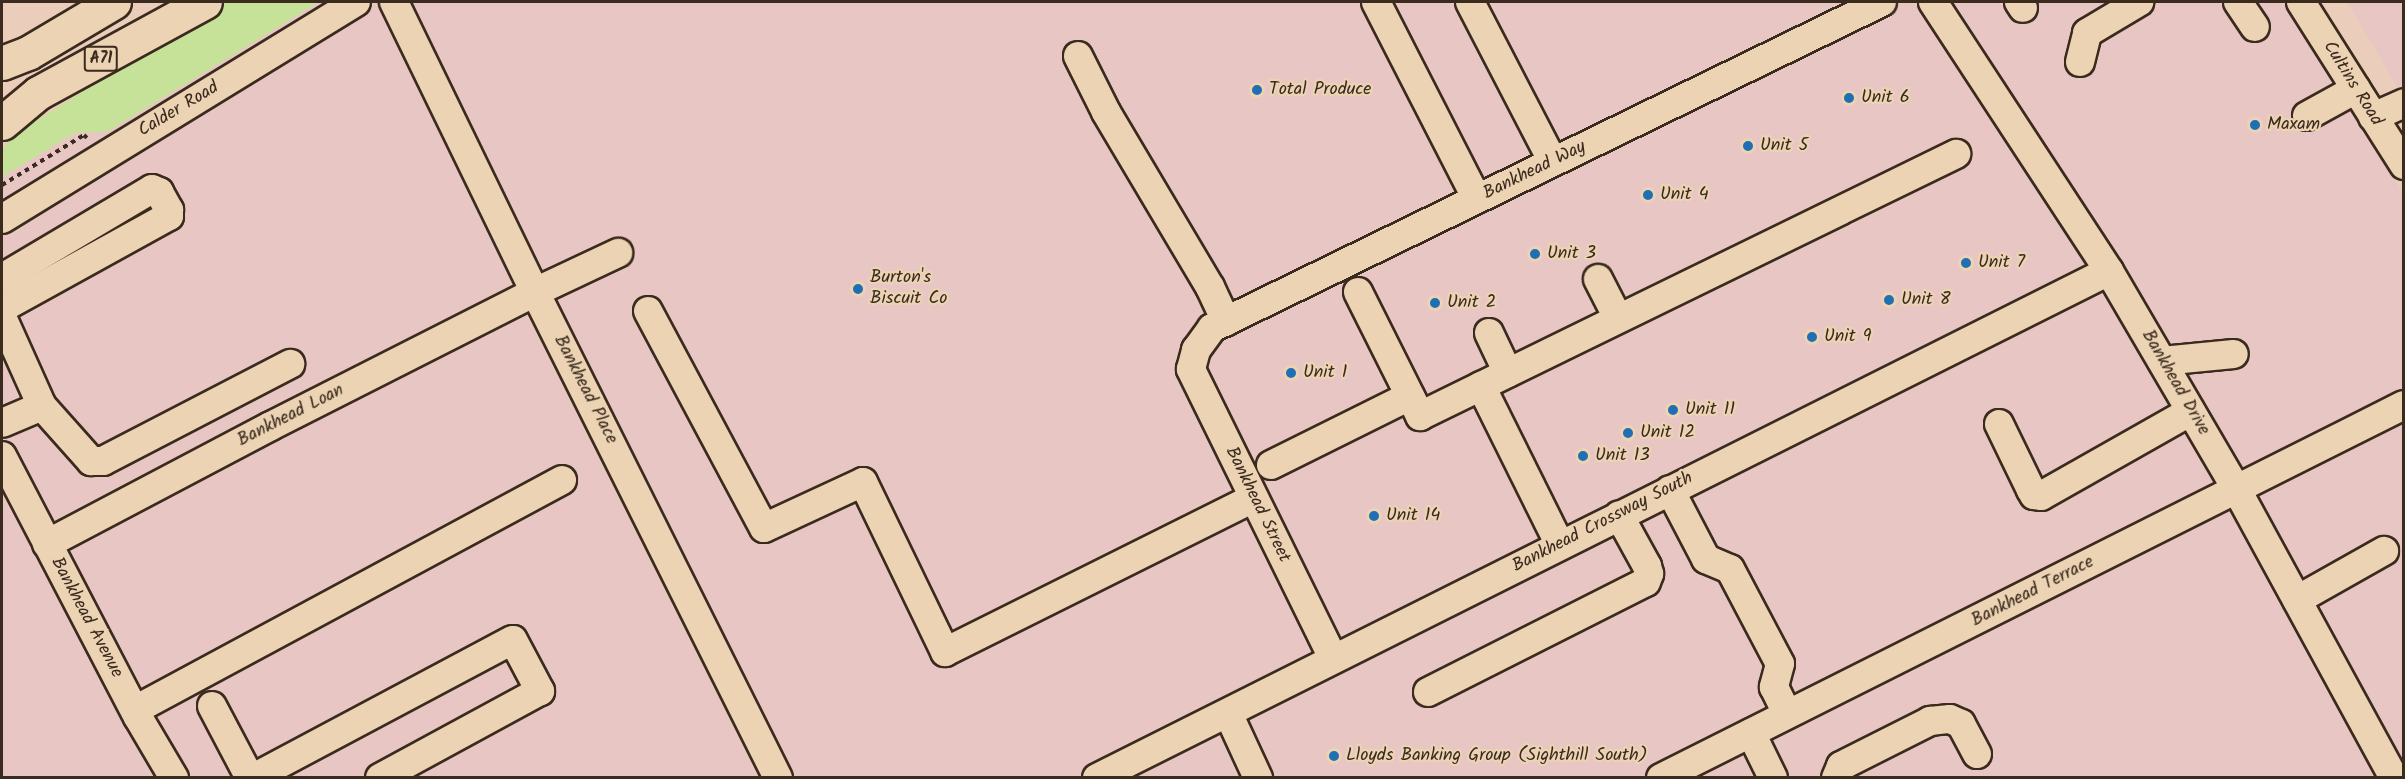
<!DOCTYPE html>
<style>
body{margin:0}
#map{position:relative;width:2405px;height:779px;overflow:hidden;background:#eacdba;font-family:Kalam,sans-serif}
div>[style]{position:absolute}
.built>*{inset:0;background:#e8c6c3}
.green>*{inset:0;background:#c6e198}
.path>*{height:4px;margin-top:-2px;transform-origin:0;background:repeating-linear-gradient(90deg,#3b2a1e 0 4.5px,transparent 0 9px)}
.roads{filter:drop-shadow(2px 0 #3b2a1e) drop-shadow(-2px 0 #3b2a1e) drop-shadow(0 2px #3b2a1e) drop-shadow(0 -2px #3b2a1e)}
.minor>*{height:28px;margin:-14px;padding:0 14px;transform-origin:14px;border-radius:14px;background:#ebd3b3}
.major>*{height:33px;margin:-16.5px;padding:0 16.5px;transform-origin:16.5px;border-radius:16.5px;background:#ebd3b3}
.dots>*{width:16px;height:16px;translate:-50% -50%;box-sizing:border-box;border:3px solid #ebd3b3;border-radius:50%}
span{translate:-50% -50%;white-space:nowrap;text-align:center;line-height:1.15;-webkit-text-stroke:4.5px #ebd3b3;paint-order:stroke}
.shield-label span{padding:2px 4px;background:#ebd3b3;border:2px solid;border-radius:4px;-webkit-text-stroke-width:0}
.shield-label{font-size:16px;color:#3b2a1e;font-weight:700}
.street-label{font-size:18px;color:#3b2a1e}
.poi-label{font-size:18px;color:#3b2a1e}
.left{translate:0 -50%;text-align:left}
.frame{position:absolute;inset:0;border:3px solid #3b2a1e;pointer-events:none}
</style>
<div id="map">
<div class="built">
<i style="clip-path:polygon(227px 2px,2284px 2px,2403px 193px,2403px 777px,2px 778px,2px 151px,13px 135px)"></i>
<i style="clip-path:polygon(2347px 2px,2403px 2px,2403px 97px)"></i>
</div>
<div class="green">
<i style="clip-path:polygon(227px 2px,319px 2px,107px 132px,75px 133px,2px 177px,2px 151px,13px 135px)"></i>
</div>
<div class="path">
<i style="left:2px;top:185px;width:96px;rotate:-31.4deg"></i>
<i style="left:84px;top:135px;width:4px;rotate:45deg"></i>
</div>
<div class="roads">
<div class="minor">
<i style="left:394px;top:2px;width:322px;rotate:64.1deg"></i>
<i style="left:535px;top:292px;width:543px;rotate:63.43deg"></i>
<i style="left:1376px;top:2px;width:221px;rotate:62.9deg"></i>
<i style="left:1470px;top:2px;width:180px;rotate:62.6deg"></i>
<i style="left:1933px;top:2px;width:321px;rotate:56.8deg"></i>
<i style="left:2109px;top:271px;width:254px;rotate:59.7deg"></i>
<i style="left:2237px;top:490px;width:328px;rotate:61.4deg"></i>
<i style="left:2019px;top:2px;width:7px;rotate:56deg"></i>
<i style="left:2238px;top:2px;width:30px;rotate:56deg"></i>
<i style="left:2301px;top:2px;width:193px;rotate:57.7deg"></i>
<i style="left:1078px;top:56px;width:63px;rotate:63.4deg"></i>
<i style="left:1106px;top:112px;width:204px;rotate:59.3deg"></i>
<i style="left:1210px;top:287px;width:38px;rotate:65deg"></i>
<i style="left:2080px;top:62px;width:30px;rotate:-76deg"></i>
<i style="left:2087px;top:33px;width:61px;rotate:-30.8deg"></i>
<i style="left:2307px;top:116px;width:56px;rotate:-28.9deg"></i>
<i style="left:2373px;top:117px;width:34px;rotate:-24deg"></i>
<i style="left:2px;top:219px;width:415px;rotate:-31.5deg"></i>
<i style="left:2px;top:278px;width:174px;rotate:-30.7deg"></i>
<i style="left:152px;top:189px;width:8px;rotate:23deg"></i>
<i style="left:159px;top:192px;width:21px;rotate:61deg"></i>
<i style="left:169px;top:210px;width:6px;rotate:90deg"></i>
<i style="left:169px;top:216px;width:191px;rotate:151.1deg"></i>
<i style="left:1598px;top:279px;width:44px;rotate:62.9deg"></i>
<i style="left:1358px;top:292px;width:139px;rotate:63.4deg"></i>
<i style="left:1420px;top:416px;width:597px;rotate:-26.05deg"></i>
<i style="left:648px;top:311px;width:246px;rotate:61.9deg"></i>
<i style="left:764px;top:528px;width:109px;rotate:-24.9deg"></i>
<i style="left:863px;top:482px;width:189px;rotate:64.2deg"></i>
<i style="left:945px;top:652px;width:345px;rotate:-26.5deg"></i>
<i style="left:2px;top:317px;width:98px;rotate:65.8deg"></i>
<i style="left:42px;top:406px;width:43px;rotate:157deg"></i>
<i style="left:1489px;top:333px;width:44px;rotate:64.6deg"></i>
<i style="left:2162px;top:361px;width:72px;rotate:-5.6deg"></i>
<i style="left:1481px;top:386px;width:178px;rotate:63.6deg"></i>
<i style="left:42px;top:406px;width:74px;rotate:48.3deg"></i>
<i style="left:91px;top:461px;width:12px"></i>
<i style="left:103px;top:461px;width:211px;rotate:-27.4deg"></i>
<i style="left:1999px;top:424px;width:73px;rotate:64.1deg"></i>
<i style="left:2031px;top:490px;width:6px;rotate:59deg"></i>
<i style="left:2034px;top:495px;width:7px;rotate:8deg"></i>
<i style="left:2041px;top:496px;width:172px;rotate:-29.5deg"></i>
<i style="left:2px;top:456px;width:294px;rotate:62.5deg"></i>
<i style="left:138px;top:717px;width:71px;rotate:59.5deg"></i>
<i style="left:1271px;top:465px;width:155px;rotate:-26.4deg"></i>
<i style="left:1670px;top:490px;width:78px;rotate:62.4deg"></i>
<i style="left:1706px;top:559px;width:26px;rotate:23deg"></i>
<i style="left:1730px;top:569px;width:107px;rotate:62.2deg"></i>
<i style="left:1780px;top:664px;width:24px;rotate:105deg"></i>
<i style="left:1774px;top:687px;width:30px;rotate:64deg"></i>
<i style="left:47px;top:544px;width:253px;rotate:-27.8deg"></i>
<i style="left:271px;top:426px;width:296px;rotate:-26.9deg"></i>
<i style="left:535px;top:292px;width:92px;rotate:-25.2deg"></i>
<i style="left:2297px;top:600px;width:100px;rotate:-29.4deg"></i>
<i style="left:1333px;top:658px;width:322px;rotate:-116.2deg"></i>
<i style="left:1191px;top:369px;width:20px;rotate:-75deg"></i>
<i style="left:1196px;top:350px;width:27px;rotate:-54deg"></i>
<i style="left:1212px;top:328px;width:745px;rotate:-25.95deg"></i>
<i style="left:1428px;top:692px;width:244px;rotate:-26.8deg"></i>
<i style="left:1646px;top:582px;width:9px;rotate:-69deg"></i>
<i style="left:1649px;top:574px;width:8px;rotate:-104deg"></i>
<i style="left:1647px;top:566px;width:58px;rotate:-118.8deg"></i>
<i style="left:212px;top:706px;width:81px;rotate:62.2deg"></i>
<i style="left:135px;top:710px;width:485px;rotate:-28.3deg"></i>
<i style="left:1228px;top:713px;width:72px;rotate:65.2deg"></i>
<i style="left:1751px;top:733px;width:50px;rotate:63.9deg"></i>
<i style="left:253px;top:778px;width:294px;rotate:-28deg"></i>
<i style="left:513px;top:640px;width:58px;rotate:62.1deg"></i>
<i style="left:540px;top:691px;width:182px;rotate:151.5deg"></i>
<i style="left:1097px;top:778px;width:1132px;rotate:-26.61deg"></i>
<i style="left:1661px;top:778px;width:831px;rotate:-26.66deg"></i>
<i style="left:1836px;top:778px;width:13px;rotate:-67deg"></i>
<i style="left:1841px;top:766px;width:100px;rotate:-26.8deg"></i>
<i style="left:1930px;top:721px;width:20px;rotate:-6deg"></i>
<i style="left:1950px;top:719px;width:12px;rotate:24deg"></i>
<i style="left:1961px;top:724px;width:34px;rotate:62deg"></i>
</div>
<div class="major">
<i style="left:2px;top:63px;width:28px;rotate:-21deg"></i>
<i style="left:28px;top:53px;width:100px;rotate:-30.7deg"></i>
<i style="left:2px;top:123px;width:47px;rotate:-39.8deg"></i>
<i style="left:38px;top:93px;width:190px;rotate:-28.6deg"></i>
</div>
</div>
<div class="dots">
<i style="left:1257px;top:90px;background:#1f6fb2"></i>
<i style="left:1849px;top:98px;background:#1f6fb2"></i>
<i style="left:2255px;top:125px;background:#1f6fb2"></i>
<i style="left:1748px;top:146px;background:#1f6fb2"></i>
<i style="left:1648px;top:195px;background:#1f6fb2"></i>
<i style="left:1535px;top:254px;background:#1f6fb2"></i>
<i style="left:1966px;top:263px;background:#1f6fb2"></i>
<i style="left:858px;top:289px;background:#1f6fb2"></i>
<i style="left:1889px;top:300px;background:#1f6fb2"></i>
<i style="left:1435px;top:303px;background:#1f6fb2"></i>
<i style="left:1812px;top:337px;background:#1f6fb2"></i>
<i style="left:1291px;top:373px;background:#1f6fb2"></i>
<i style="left:1673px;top:410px;background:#1f6fb2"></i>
<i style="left:1628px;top:433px;background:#1f6fb2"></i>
<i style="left:1583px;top:456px;background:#1f6fb2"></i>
<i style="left:1374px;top:516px;background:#1f6fb2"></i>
<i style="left:1334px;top:756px;background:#1f6fb2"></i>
</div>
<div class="shield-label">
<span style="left:101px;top:59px">A71</span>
</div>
<div class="street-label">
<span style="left:2352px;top:84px;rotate:58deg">Cultins Road</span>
<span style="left:179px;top:110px;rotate:-31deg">Calder Road</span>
<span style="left:1535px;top:171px;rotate:-26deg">Bankhead Way</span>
<span style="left:2175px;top:383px;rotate:60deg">Bankhead Drive</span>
<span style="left:585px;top:390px;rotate:63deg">Bankhead Place</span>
<span style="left:291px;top:416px;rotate:-27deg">Bankhead Loan</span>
<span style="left:1257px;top:505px;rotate:64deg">Bankhead Street</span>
<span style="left:1603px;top:523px;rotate:-27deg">Bankhead Crossway South</span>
<span style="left:2033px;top:592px;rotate:-27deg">Bankhead Terrace</span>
<span style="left:86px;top:618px;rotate:62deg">Bankhead Avenue</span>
</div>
<div class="poi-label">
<span class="left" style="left:1269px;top:90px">Total Produce</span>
<span class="left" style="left:1861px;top:98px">Unit 6</span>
<span class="left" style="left:2267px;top:125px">Maxam</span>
<span class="left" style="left:1760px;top:146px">Unit 5</span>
<span class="left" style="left:1660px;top:195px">Unit 4</span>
<span class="left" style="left:1547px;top:254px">Unit 3</span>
<span class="left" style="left:1978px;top:263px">Unit 7</span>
<span class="left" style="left:870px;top:289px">Burton's<br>Biscuit Co</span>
<span class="left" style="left:1901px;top:300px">Unit 8</span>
<span class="left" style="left:1447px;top:303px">Unit 2</span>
<span class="left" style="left:1824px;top:337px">Unit 9</span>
<span class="left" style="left:1303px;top:373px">Unit 1</span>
<span class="left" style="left:1685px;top:410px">Unit 11</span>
<span class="left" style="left:1640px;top:433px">Unit 12</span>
<span class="left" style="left:1595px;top:456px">Unit 13</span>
<span class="left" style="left:1386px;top:516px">Unit 14</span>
<span class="left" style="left:1346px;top:756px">Lloyds Banking Group (Sighthill South)</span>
</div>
<div class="frame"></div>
</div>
